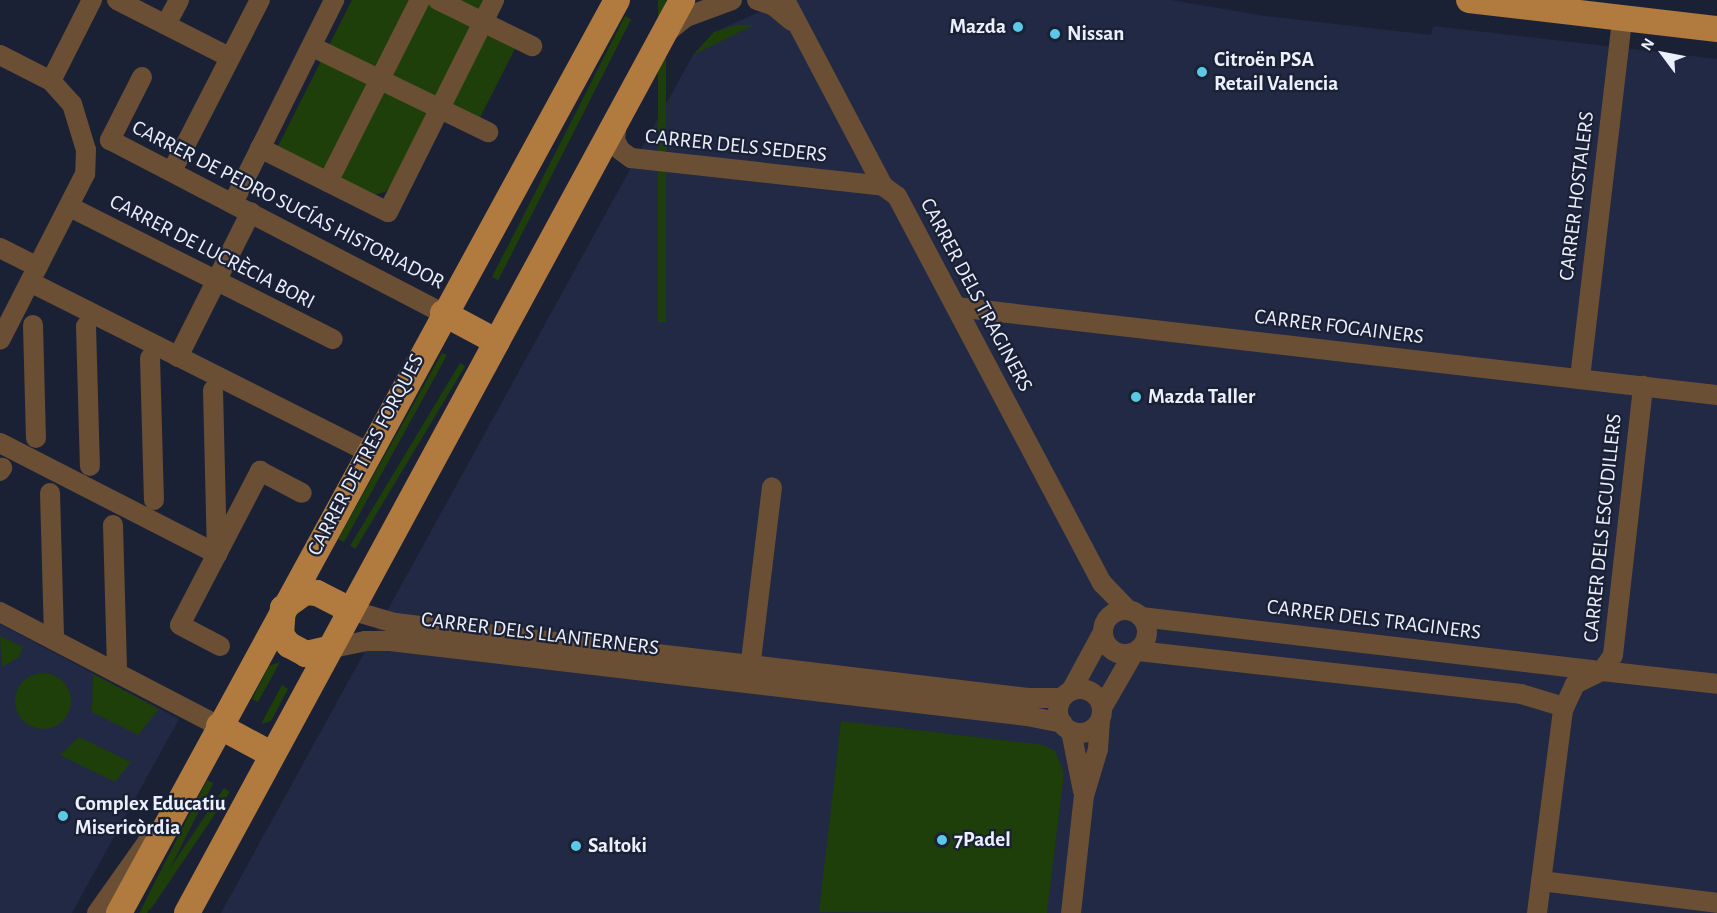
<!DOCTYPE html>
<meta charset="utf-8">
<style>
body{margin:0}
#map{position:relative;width:1717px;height:913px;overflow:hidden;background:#1b2135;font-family:"Alegreya Sans",sans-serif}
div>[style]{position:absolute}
.built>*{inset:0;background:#212944}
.green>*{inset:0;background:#1e3f0a;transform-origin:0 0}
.round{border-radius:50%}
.minor>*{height:20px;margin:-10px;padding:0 10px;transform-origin:10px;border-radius:10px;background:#6a4f34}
.minor>.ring{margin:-10px;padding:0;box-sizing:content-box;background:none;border:20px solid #6a4f34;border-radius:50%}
.major>*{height:26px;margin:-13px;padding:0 13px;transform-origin:13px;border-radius:13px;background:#b17a3e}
.dots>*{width:16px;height:16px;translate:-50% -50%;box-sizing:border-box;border:3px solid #1b2135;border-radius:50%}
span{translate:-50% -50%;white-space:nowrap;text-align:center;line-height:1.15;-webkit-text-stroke:4.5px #1b2135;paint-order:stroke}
.poi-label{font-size:21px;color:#ebf0fe;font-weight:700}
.right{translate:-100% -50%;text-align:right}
.left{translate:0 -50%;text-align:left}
.street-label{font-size:21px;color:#ebf0fe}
.north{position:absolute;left:1633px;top:24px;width:60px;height:60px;-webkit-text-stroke:4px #1b2135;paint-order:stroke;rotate:302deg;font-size:16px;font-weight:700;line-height:24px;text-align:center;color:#ebf0fe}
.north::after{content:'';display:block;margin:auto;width:21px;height:27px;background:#ebf0fe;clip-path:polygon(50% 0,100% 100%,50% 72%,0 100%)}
</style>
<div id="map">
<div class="built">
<i style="clip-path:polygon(787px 0,1171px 0,1265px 16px,1431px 35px,1433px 26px,1717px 59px,1717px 913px,221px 913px,693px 55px,714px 32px)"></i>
<i style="clip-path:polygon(0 624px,179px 719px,72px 913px,0 913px)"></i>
</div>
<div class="green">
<i style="clip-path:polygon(352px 0,486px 0,394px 182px,385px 192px,374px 195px,276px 150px)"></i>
<i style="left:658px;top:0;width:8px;height:322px"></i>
<i style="left:625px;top:16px;width:7px;height:293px;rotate:27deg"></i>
<i style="clip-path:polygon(737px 25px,754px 25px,693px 55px,714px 32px)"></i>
<i style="left:486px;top:33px;width:33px;height:81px;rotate:27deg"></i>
<i style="clip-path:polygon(442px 353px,447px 355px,344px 542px,338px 539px)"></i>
<i style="left:460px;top:363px;width:6px;height:213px;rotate:31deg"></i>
<i style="clip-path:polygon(0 636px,23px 647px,19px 657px,2px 667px)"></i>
<i style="clip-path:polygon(280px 662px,258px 702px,252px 699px,269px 666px)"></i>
<i class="round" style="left:15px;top:673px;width:56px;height:56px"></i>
<i style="clip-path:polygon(93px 674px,159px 709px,138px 735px,92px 712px)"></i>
<i style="clip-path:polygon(282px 685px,288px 689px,271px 721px,261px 724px)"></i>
<i style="clip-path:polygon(841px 721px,1043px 745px,1055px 751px,1064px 773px,1047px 913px,819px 912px)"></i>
<i style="clip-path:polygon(79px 737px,131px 762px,115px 782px,60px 755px)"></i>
<i style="left:207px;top:780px;width:7px;height:152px;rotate:27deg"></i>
<i style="left:224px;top:788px;width:7px;height:142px;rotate:34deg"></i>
</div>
<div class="minor">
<i style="left:117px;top:0;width:126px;rotate:27deg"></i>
<i style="left:438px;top:0;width:105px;rotate:26.1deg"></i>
<i style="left:757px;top:0;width:18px;rotate:19deg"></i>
<i style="left:774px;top:6px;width:23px;rotate:40deg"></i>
<i style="left:785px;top:0;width:210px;rotate:62.2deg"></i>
<i style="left:883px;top:186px;width:17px;rotate:36deg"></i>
<i style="left:897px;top:196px;width:438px;rotate:62.1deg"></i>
<i style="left:1102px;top:583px;width:37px;rotate:46deg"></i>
<i style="left:171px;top:15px;width:17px;rotate:-62deg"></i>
<i style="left:667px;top:32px;width:24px;rotate:-38deg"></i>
<i style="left:686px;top:17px;width:49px;rotate:-20.3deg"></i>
<i style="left:321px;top:51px;width:186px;rotate:25.9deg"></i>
<i style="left:0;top:55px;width:57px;rotate:27deg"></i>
<i style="left:51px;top:81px;width:31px;rotate:48deg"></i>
<i style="left:72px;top:104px;width:48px;rotate:73.1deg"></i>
<i style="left:86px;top:150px;width:24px;rotate:92deg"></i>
<i style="left:85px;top:174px;width:186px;rotate:117.1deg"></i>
<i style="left:142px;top:77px;width:71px;rotate:116.9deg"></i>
<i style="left:110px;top:140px;width:375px;rotate:27.5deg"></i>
<i style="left:51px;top:81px;width:91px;rotate:-63.2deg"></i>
<i style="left:617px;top:121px;width:19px;rotate:96deg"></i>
<i style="left:615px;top:140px;width:11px;rotate:63deg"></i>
<i style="left:620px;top:150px;width:14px;rotate:36deg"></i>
<i style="left:631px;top:158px;width:254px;rotate:6.3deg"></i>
<i style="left:260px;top:148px;width:143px;rotate:26.6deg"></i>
<i style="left:388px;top:212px;width:237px;rotate:-63.4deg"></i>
<i style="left:172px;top:171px;width:192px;rotate:-62.8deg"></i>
<i style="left:328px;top:182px;width:204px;rotate:-63.2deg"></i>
<i style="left:233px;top:203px;width:227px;rotate:-63.5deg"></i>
<i style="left:70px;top:207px;width:294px;rotate:26.7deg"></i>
<i style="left:0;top:248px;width:42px;rotate:26.6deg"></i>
<i style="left:30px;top:282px;width:378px;rotate:26.7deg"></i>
<i style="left:956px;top:307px;width:766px;rotate:6.6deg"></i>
<i style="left:33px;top:325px;width:113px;rotate:88.5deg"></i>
<i style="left:86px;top:326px;width:140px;rotate:88.4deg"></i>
<i style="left:178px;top:357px;width:162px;rotate:-63.3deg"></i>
<i style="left:150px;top:358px;width:142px;rotate:88.4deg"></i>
<i style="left:1580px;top:378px;width:362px;rotate:-83.3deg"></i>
<i style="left:0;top:443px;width:244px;rotate:27.1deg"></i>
<i style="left:217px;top:554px;width:164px;rotate:-91.4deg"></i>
<i style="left:0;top:471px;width:4px;rotate:-56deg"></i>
<i style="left:50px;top:493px;width:147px;rotate:88.4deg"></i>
<i style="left:113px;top:525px;width:147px;rotate:88.4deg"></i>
<i class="ring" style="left:1103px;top:610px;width:24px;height:24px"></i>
<i style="left:350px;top:610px;width:47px;rotate:16.1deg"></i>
<i style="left:395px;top:623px;width:638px;rotate:6.75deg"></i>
<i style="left:1029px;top:698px;width:33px"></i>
<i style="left:0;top:612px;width:247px;rotate:27.5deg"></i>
<i style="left:1141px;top:617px;width:464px;rotate:6.7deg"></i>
<i style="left:1602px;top:671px;width:19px;rotate:-55deg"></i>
<i style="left:1613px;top:655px;width:271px;rotate:-83.6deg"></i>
<i style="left:220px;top:646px;width:45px;rotate:-152.3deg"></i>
<i style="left:180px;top:625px;width:174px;rotate:-62.5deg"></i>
<i style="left:260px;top:471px;width:47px;rotate:27.6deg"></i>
<i style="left:328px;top:649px;width:38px;rotate:-12deg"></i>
<i style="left:365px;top:641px;width:25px"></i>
<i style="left:390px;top:641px;width:641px;rotate:6.72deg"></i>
<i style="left:1027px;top:716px;width:36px;rotate:11deg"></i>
<i style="left:1138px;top:651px;width:385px;rotate:6.4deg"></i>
<i style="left:1521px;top:694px;width:45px;rotate:16.8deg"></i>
<i style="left:749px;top:677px;width:191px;rotate:-83.1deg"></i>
<i class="ring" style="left:1058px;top:689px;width:24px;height:24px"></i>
<i style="left:1071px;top:691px;width:65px;rotate:-61.5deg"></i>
<i style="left:1102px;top:708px;width:62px;rotate:-60.1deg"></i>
<i style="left:1071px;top:731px;width:61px;rotate:78.7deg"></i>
<i style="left:1541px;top:881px;width:177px;rotate:7.1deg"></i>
<i style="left:97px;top:913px;width:88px;rotate:-54.7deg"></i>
<i style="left:1071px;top:913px;width:118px;rotate:-83.7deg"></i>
<i style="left:1084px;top:796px;width:49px;rotate:-73.4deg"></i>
<i style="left:1098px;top:749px;width:27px;rotate:-86deg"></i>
<i style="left:1537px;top:913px;width:205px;rotate:-82.7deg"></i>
<i style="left:1563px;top:710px;width:29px;rotate:-65deg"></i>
<i style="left:1575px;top:684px;width:30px;rotate:-26deg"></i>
<i style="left:1602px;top:671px;width:116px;rotate:6.4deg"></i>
</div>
<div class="major">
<i style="left:1469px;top:0;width:250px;rotate:6.7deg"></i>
<i style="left:443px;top:313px;width:61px;rotate:28.2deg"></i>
<i style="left:328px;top:649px;width:23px;rotate:167deg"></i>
<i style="left:306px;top:654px;width:19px;rotate:-152deg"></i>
<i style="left:289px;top:645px;width:13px;rotate:-129deg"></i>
<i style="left:281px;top:635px;width:27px;rotate:-86deg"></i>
<i style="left:283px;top:608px;width:27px;rotate:-36deg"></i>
<i style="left:305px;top:592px;width:12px;rotate:5deg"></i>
<i style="left:317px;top:593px;width:37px;rotate:27deg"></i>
<i style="left:219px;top:726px;width:59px;rotate:28.3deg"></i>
<i style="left:119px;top:913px;width:1040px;rotate:-61.39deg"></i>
<i style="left:187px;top:913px;width:1039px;rotate:-61.53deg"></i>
</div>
<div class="dots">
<i style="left:1018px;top:27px;background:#5bc8e6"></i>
<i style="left:1055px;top:34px;background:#5bc8e6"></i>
<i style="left:1202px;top:72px;background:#5bc8e6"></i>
<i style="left:1136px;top:397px;background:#5bc8e6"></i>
<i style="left:63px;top:816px;background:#5bc8e6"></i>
<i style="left:942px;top:840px;background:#5bc8e6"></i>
<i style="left:576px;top:846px;background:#5bc8e6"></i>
</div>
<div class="poi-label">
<span class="right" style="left:1006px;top:27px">Mazda</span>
<span class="left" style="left:1067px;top:34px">Nissan</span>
<span class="left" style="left:1214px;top:72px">Citroën PSA<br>Retail Valencia</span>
<span class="left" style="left:1148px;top:397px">Mazda Taller</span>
<span class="left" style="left:75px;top:816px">Complex Educatiu<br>Misericòrdia</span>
<span class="left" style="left:954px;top:840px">7Padel</span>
<span class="left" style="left:588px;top:846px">Saltoki</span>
</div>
<div class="street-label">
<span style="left:736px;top:146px;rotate:6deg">CARRER DELS SEDERS</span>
<span style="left:1577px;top:196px;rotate:-83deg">CARRER HOSTALERS</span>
<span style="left:288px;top:205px;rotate:27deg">CARRER DE PEDRO SUCÍAS HISTORIADOR</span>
<span style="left:212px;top:252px;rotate:27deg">CARRER DE LUCRÈCIA BORI</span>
<span style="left:976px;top:295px;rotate:62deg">CARRER DELS TRAGINERS</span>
<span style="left:1339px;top:327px;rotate:7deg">CARRER FOGAINERS</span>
<span style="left:366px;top:455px;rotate:-62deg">CARRER DE TRES FORQUES</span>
<span style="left:1603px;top:528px;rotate:-84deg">CARRER DELS ESCUDILLERS</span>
<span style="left:1374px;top:620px;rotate:7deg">CARRER DELS TRAGINERS</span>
<span style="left:540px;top:634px;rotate:7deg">CARRER DELS LLANTERNERS</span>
</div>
<div class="north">N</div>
</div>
